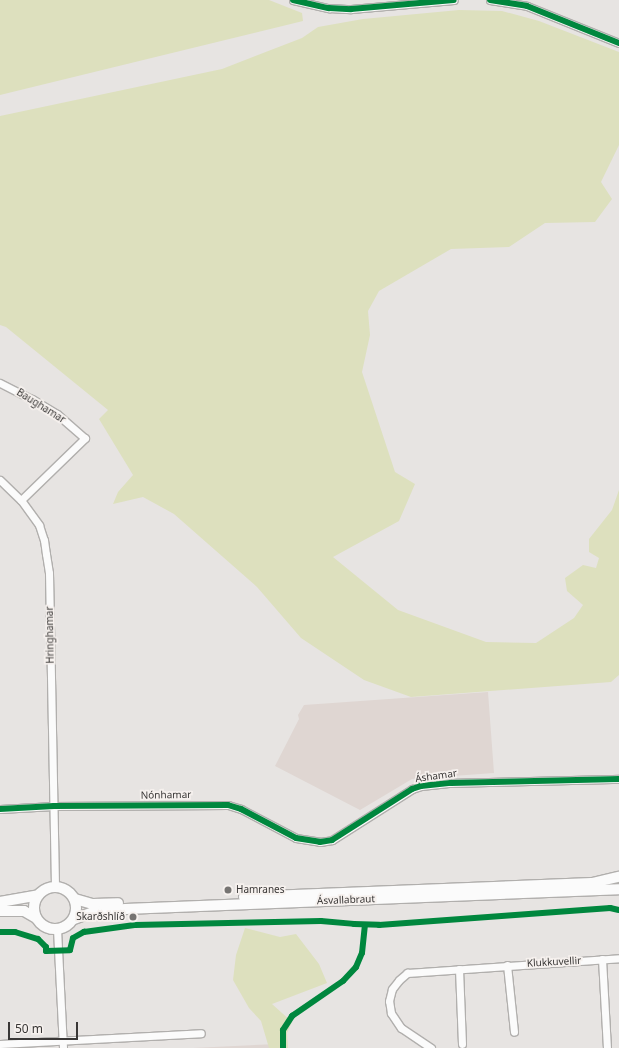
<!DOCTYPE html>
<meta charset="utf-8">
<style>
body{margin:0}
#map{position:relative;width:619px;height:1048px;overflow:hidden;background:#e7e4e2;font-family:"Noto Sans",sans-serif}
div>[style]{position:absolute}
.built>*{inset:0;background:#dfd6d2}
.green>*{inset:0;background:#dde0be}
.roads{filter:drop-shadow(1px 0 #b1afad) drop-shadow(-1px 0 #b1afad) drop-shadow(0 1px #b1afad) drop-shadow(0 -1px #b1afad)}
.street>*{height:7px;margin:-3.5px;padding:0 3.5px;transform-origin:3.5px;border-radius:3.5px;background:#fbfbfb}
.secondary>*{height:10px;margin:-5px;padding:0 5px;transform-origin:5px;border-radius:5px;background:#fbfbfb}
.secondary>.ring{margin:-5px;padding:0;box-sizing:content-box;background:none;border:10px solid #fbfbfb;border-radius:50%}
.cycleway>*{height:6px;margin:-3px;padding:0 3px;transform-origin:3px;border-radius:3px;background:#00873e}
.dots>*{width:11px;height:11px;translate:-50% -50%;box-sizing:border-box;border:2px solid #f6f1ee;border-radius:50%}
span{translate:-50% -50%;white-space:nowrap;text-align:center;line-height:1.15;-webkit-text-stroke:3.5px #f6f1ee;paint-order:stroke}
.street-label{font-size:10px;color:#393736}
.poi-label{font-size:10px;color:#393736}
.left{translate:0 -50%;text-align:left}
.right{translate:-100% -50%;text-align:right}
.scale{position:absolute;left:8px;top:1022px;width:70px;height:18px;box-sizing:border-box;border:2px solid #393736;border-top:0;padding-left:5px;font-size:12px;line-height:14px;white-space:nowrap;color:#393736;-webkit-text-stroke:3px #f6f1ee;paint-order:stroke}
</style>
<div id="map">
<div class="built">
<i style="clip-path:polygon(488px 692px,494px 773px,412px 779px,360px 810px,275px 766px,299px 719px,298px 715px,304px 705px)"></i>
<i style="clip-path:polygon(277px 1044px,279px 1048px,193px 1048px)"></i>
</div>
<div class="green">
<i style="clip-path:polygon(0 0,269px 0,302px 13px,303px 21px,0 95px)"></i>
<i style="clip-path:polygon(459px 10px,502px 11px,539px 21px,619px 52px,619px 145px,601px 182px,612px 199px,595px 222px,545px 223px,509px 247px,451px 249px,379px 291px,368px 311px,370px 335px,362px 372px,395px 472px,415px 484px,399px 521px,333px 557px,398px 610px,486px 642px,536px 643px,574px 618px,583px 605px,567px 591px,565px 578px,583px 565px,596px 568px,599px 558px,589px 552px,589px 539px,612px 510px,619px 490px,619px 675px,611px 682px,411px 697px,364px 680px,301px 638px,257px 587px,174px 514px,143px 497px,113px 504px,118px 492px,133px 475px,99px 419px,108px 410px,6px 327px,0 325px,0 116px,222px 69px,302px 38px,318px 27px,363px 19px)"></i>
<i style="clip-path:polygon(245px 928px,280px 937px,296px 934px,319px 964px,327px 983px,272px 1004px,292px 1022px,287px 1033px,288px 1048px,269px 1048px,261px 1021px,249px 1008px,233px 980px,236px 955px)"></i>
</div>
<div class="roads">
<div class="street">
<i style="left:293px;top:0;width:37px;rotate:13deg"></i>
<i style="left:329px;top:8px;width:22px;rotate:3deg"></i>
<i style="left:351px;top:9px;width:103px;rotate:-5deg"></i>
<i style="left:490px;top:0;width:37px;rotate:9deg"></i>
<i style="left:527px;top:6px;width:99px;rotate:21.9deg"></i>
<i style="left:0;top:383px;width:36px;rotate:27deg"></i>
<i style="left:32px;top:399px;width:29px;rotate:31deg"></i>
<i style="left:57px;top:414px;width:37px;rotate:41deg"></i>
<i style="left:85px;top:438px;width:89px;rotate:135.9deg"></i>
<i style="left:0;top:480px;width:29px;rotate:44deg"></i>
<i style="left:21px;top:500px;width:31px;rotate:54deg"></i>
<i style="left:39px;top:525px;width:16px;rotate:72deg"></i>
<i style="left:44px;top:540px;width:14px;rotate:82deg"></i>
<i style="left:46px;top:554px;width:19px;rotate:81deg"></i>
<i style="left:49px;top:573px;width:314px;rotate:88.9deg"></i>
<i style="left:0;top:809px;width:54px;rotate:-3.2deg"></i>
<i style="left:54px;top:806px;width:174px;rotate:-0.3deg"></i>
<i style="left:228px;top:805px;width:14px;rotate:17deg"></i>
<i style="left:241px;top:809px;width:62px;rotate:27.8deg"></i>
<i style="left:296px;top:838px;width:24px;rotate:9deg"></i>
<i style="left:320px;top:842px;width:12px;rotate:-9deg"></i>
<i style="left:332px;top:840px;width:95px;rotate:-32.5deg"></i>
<i style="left:412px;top:789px;width:9px;rotate:-18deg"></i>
<i style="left:421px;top:786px;width:30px;rotate:-6deg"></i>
<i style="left:451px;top:783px;width:168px;rotate:-1.4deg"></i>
<i style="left:57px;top:929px;width:119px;rotate:87.1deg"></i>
<i style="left:602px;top:959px;width:89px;rotate:86.8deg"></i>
<i style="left:507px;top:965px;width:67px;rotate:84deg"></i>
<i style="left:459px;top:969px;width:75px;rotate:87.7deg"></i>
<i style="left:0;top:1044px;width:201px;rotate:-3.1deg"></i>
<i style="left:431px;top:1048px;width:36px;rotate:-146deg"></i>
<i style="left:401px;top:1028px;width:18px;rotate:-124deg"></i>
<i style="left:391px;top:1013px;width:12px;rotate:-99deg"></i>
<i style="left:389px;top:1001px;width:12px;rotate:-76deg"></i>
<i style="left:392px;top:989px;width:11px;rotate:-52deg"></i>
<i style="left:399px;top:980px;width:11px;rotate:-41deg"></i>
<i style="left:407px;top:973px;width:213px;rotate:-4deg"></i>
</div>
<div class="secondary">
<i class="ring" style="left:34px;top:887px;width:32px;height:32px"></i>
<i style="left:244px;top:897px;width:348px;rotate:-2.3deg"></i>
<i style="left:592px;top:883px;width:28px;rotate:-13deg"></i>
<i style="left:75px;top:899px;width:19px;rotate:16deg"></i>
<i style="left:93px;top:904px;width:25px;rotate:-2deg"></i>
<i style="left:0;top:902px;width:39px;rotate:-10deg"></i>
<i style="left:0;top:911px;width:24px"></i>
<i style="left:24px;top:911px;width:14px;rotate:30deg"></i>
<i style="left:74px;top:919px;width:20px;rotate:-20deg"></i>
<i style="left:93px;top:912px;width:32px;rotate:-5deg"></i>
<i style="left:125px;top:909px;width:494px;rotate:-2.3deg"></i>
</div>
</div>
<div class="cycleway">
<i style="left:293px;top:0;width:37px;rotate:13deg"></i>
<i style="left:329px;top:8px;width:22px;rotate:3deg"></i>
<i style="left:351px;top:9px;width:103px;rotate:-5deg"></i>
<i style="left:490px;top:0;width:37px;rotate:9deg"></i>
<i style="left:527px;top:6px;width:99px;rotate:21.9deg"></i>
<i style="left:0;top:809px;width:54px;rotate:-3.2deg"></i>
<i style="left:54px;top:806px;width:174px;rotate:-0.3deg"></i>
<i style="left:228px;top:805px;width:14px;rotate:17deg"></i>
<i style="left:241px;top:809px;width:62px;rotate:27.8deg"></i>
<i style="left:296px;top:838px;width:24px;rotate:9deg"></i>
<i style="left:320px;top:842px;width:12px;rotate:-9deg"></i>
<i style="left:332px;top:840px;width:95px;rotate:-32.5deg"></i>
<i style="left:412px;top:789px;width:9px;rotate:-18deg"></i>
<i style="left:421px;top:786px;width:30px;rotate:-6deg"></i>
<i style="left:451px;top:783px;width:168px;rotate:-1.4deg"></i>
<i style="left:0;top:932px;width:15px"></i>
<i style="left:15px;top:932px;width:24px;rotate:17deg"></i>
<i style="left:38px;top:939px;width:11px;rotate:45deg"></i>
<i style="left:46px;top:947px;width:4px;rotate:90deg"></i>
<i style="left:46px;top:951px;width:24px;rotate:-2deg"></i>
<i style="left:70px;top:950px;width:12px;rotate:-76deg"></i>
<i style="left:73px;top:938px;width:13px;rotate:-29deg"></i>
<i style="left:84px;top:932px;width:51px;rotate:-7.8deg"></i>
<i style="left:135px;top:925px;width:186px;rotate:-1.2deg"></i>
<i style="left:321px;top:921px;width:33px;rotate:5deg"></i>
<i style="left:354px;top:924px;width:25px;rotate:2deg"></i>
<i style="left:379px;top:925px;width:232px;rotate:-4.2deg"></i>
<i style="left:610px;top:908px;width:9px;rotate:13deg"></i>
<i style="left:283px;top:1048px;width:18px;rotate:-90deg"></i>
<i style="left:283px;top:1030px;width:17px;rotate:-57deg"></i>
<i style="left:292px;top:1016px;width:62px;rotate:-34.5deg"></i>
<i style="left:343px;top:981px;width:19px;rotate:-47deg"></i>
<i style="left:356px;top:967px;width:15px;rotate:-67deg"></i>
<i style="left:362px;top:953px;width:28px;rotate:-84deg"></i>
</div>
<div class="dots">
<i style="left:228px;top:890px;background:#767472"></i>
<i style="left:133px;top:917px;background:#767472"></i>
</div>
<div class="street-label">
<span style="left:41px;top:406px;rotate:32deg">Baughamar</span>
<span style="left:50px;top:635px;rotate:-91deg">Hringhamar</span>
<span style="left:436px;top:776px;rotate:-8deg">Áshamar</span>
<span style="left:166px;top:795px;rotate:-1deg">Nónhamar</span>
<span style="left:346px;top:900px;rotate:-2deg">Ásvallabraut</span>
<span style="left:554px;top:962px;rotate:-3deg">Klukkuvellir</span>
</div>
<div class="poi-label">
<span class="left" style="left:236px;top:890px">Hamranes</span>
<span class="right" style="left:125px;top:917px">Skarðshlíð</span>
</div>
<div class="scale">50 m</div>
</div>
